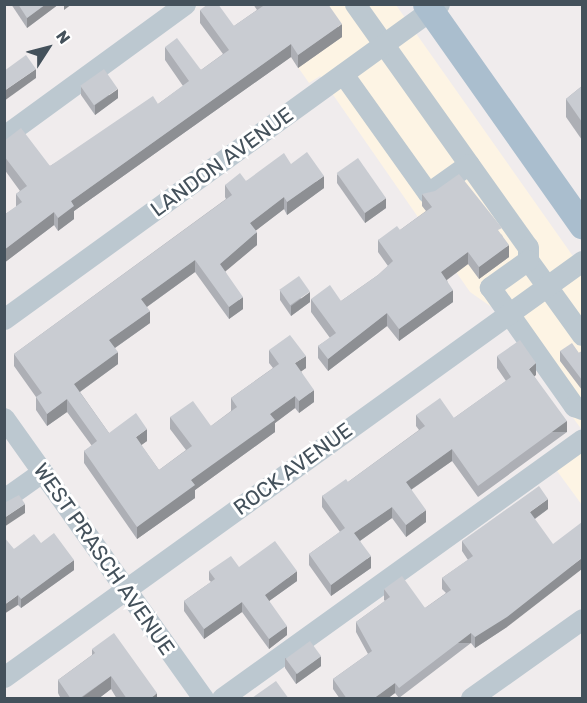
<!DOCTYPE html>
<style>
body{margin:0}
#map{position:relative;width:587px;height:703px;overflow:hidden;background:#f0eced;font-family:Rubik,sans-serif}
div>[style]{position:absolute}
.commercial>*{inset:0;background:#fdf4e4}
.minor>*{height:21px;margin:-10.5px;padding:0 10.5px;transform-origin:10.5px;border-radius:10.5px;background:#bcc8d0}
.major>*{height:27px;margin:-13.5px;padding:0 13.5px;transform-origin:13.5px;border-radius:13.5px;background:#aabece}
.wall>*{inset:0;background:#adafb5}
.shaded-wall>*{inset:0;background:#8d8f93;transform-origin:0 0}
.building>*{inset:0;background:#c9ccd2;transform-origin:0 0}
span{translate:-50% -50%;white-space:nowrap;text-align:center;line-height:1.15;-webkit-text-stroke:6px #fff;paint-order:stroke}
.street-label{font-size:21px;color:#44515b}
.frame{position:absolute;inset:0;border:6px solid #44515b;pointer-events:none}
.north{position:absolute;left:18px;top:18px;width:60px;height:60px;-webkit-text-stroke:4px #fff;paint-order:stroke;rotate:54deg;font-size:16px;font-weight:700;line-height:24px;text-align:center;color:#44515b}
.north::after{content:'';display:block;margin:auto;width:21px;height:27px;background:#44515b;clip-path:polygon(50% 0,100% 100%,50% 72%,0 100%)}
</style>
<div id="map">
<div class="commercial">
<i style="clip-path:polygon(255px 5px,396px 5px,582px 269px,582px 430px,493px 308px,470px 292px,320px 76px,309px 83px)"></i>
<i style="clip-path:polygon(582px 443px,582px 505px,552px 464px)"></i>
</div>
<div class="minor">
<i style="left:355px;top:4px;width:298px;rotate:54.6deg"></i>
<i style="left:528px;top:247px;width:13px;rotate:90deg"></i>
<i style="left:343px;top:74px;width:146px;rotate:54.5deg"></i>
<i style="left:428px;top:193px;width:50px;rotate:-35.3deg"></i>
<i style="left:4px;top:136px;width:224px;rotate:-36.1deg"></i>
<i style="left:4px;top:319px;width:537px;rotate:-35.91deg"></i>
<i style="left:582px;top:335px;width:92px;rotate:-125.8deg"></i>
<i style="left:528px;top:260px;width:47px;rotate:144.6deg"></i>
<i style="left:490px;top:287px;width:146px;rotate:54.8deg"></i>
<i style="left:574px;top:406px;width:9px;rotate:21deg"></i>
<i style="left:4px;top:418px;width:344px;rotate:54.6deg"></i>
<i style="left:4px;top:499px;width:47px;rotate:-35.4deg"></i>
<i style="left:4px;top:677px;width:712px;rotate:-35.74deg"></i>
<i style="left:222px;top:698px;width:443px;rotate:-35.7deg"></i>
<i style="left:471px;top:698px;width:136px;rotate:-35.4deg"></i>
</div>
<div class="major">
<i style="left:426px;top:4px;width:271px;rotate:54.8deg"></i>
</div>
<div class="wall">
<i style="clip-path:polygon(11px 4px,59px 4px,27px 28px)"></i>
<i style="clip-path:polygon(253px 4px,328px 4px,342px 37px,298px 68px,291px 57px,74px 211px,74px 219px,58px 231px,54px 225px,4px 263px,4px 215px,16px 207px,16px 194px,20px 191px,4px 169px,4px 141px,50px 166px,158px 104px,183px 86px,165px 60px,165px 47px,201px 70px,223px 54px,200px 23px,200px 10px,234px 26px,257px 10px)"></i>
<i style="clip-path:polygon(81px 86px,118px 98px,95px 115px,81px 95px)"></i>
<i style="clip-path:polygon(582px 86px,582px 140px,566px 117px,566px 99px)"></i>
<i style="clip-path:polygon(291px 164px,324px 188px,287px 215px,284px 209px,255px 231px,257px 245px,225px 271px,243px 309px,229px 319px,195px 272px,147px 307px,150px 323px,115px 348px,118px 364px,80px 392px,109px 433px,147px 441px,141px 445px,159px 470px,186px 450px,170px 429px,170px 417px,211px 426px,231px 411px,231px 398px,273px 368px,269px 363px,269px 350px,306px 368px,301px 371px,314px 402px,299px 413px,295px 408px,275px 423px,275px 432px,195px 490px,195px 498px,137px 539px,84px 463px,84px 451px,92px 446px,67px 412px,47px 426px,36px 410px,36px 397px,14px 366px,14px 354px,226px 199px,225px 197px,225px 185px,246px 181px)"></i>
<i style="clip-path:polygon(337px 174px,386px 208px,365px 223px,337px 183px)"></i>
<i style="clip-path:polygon(422px 194px,502px 235px,509px 257px,479px 279px,468px 264px,447px 280px,453px 302px,399px 341px,387px 326px,328px 371px,318px 358px,318px 346px,330px 338px,311px 312px,311px 299px,341px 301px,378px 275px,388px 266px,378px 252px,378px 240px,400px 230px,426px 211px,422px 206px)"></i>
<i style="clip-path:polygon(280px 290px,310px 302px,291px 316px,280px 300px)"></i>
<i style="clip-path:polygon(560px 351px,579px 353px,582px 351px,582px 390px,560px 361px)"></i>
<i style="clip-path:polygon(497px 356px,536px 375px,534px 376px,567px 432px,478px 497px,452px 461px,411px 490px,426px 522px,406px 537px,392px 518px,360px 541px,371px 568px,331px 596px,309px 565px,309px 554px,340px 532px,322px 507px,322px 496px,348px 482px,419px 430px,416px 426px,416px 415px,454px 418px,506px 381px,497px 368px)"></i>
<i style="clip-path:polygon(548px 509px,535px 519px,507px 627px,475px 648px,471px 643px,399px 698px,395px 693px,387px 699px,340px 699px,333px 689px,333px 679px,368px 654px,356px 632px,356px 622px,385px 601px,384px 600px,384px 589px,425px 608px,446px 593px,442px 589px,442px 578px,468px 560px,462px 551px,462px 541px)"></i>
<i style="clip-path:polygon(41px 543px,74px 570px,21px 608px,18px 605px,14px 549px)"></i>
<i style="clip-path:polygon(239px 567px,297px 581px,269px 601px,287px 635px,269px 649px,242px 612px,204px 639px,184px 611px,184px 601px,211px 582px,209px 580px,209px 571px)"></i>
<i style="clip-path:polygon(92px 649px,157px 699px,117px 699px,111px 689px,98px 699px,61px 699px,58px 693px,58px 680px,92px 655px)"></i>
<i style="clip-path:polygon(285px 658px,321px 666px,296px 684px,285px 668px)"></i>
</div>
<div class="shaded-wall">
<i style="clip-path:polygon(46px 4px,59px 4px,27px 28px,27px 18px)"></i>
<i style="clip-path:polygon(64px 4px,72px 4px,64px 10px)"></i>
<i style="clip-path:polygon(342px 24px,342px 37px,298px 68px,298px 55px)"></i>
<i style="clip-path:polygon(291px 44px,291px 57px,74px 211px,74px 219px,58px 231px,58px 218px,71px 201px)"></i>
<i style="clip-path:polygon(36px 69px,36px 78px,4px 101px,4px 91px)"></i>
<i style="clip-path:polygon(118px 89px,118px 98px,95px 115px,95px 105px)"></i>
<i style="clip-path:polygon(324px 176px,324px 188px,287px 215px,287px 202px)"></i>
<i style="clip-path:polygon(284px 197px,284px 209px,250px 235px,250px 223px)"></i>
<i style="clip-path:polygon(386px 198px,386px 208px,365px 223px,365px 213px)"></i>
<i style="clip-path:polygon(54px 212px,54px 225px,4px 263px,4px 250px)"></i>
<i style="clip-path:polygon(257px 232px,257px 245px,220px 276px,220px 264px)"></i>
<i style="clip-path:polygon(509px 245px,509px 257px,479px 279px,479px 267px)"></i>
<i style="clip-path:polygon(468px 252px,468px 264px,441px 284px,441px 272px)"></i>
<i style="clip-path:polygon(195px 260px,195px 272px,141px 311px,141px 299px)"></i>
<i style="clip-path:polygon(453px 290px,453px 302px,399px 341px,399px 329px)"></i>
<i style="clip-path:polygon(310px 292px,310px 302px,291px 316px,291px 306px)"></i>
<i style="clip-path:polygon(243px 297px,243px 309px,229px 319px,229px 307px)"></i>
<i style="clip-path:polygon(150px 311px,150px 323px,109px 352px,109px 340px)"></i>
<i style="clip-path:polygon(387px 313px,387px 326px,328px 371px,328px 359px)"></i>
<i style="clip-path:polygon(118px 352px,118px 364px,74px 396px,74px 384px)"></i>
<i style="clip-path:polygon(306px 356px,306px 368px,295px 376px,295px 363px)"></i>
<i style="clip-path:polygon(536px 363px,536px 375px,529px 380px,529px 369px)"></i>
<i style="clip-path:polygon(314px 390px,314px 402px,299px 413px,299px 401px)"></i>
<i style="clip-path:polygon(295px 396px,295px 408px,275px 423px,275px 432px,195px 490px,195px 498px,137px 539px,137px 527px,191px 480px,270px 414px)"></i>
<i style="clip-path:polygon(67px 399px,67px 412px,47px 426px,47px 414px)"></i>
<i style="left:567px;top:421px;width:11px;height:110px;rotate:90deg"></i>
<i style="clip-path:polygon(147px 429px,147px 441px,136px 449px,136px 437px)"></i>
<i style="clip-path:polygon(452px 449px,452px 461px,406px 493px,406px 482px)"></i>
<i style="clip-path:polygon(548px 499px,548px 509px,530px 522px,530px 512px)"></i>
<i style="clip-path:polygon(25px 504px,25px 513px,4px 527px,4px 518px)"></i>
<i style="clip-path:polygon(392px 507px,392px 518px,354px 545px,354px 533px)"></i>
<i style="clip-path:polygon(426px 510px,426px 522px,406px 537px,406px 525px)"></i>
<i style="clip-path:polygon(371px 556px,371px 568px,331px 596px,331px 585px)"></i>
<i style="clip-path:polygon(582px 558px,582px 569px,507px 627px,475px 648px,475px 637px)"></i>
<i style="clip-path:polygon(74px 560px,74px 570px,21px 608px,21px 599px)"></i>
<i style="clip-path:polygon(297px 571px,297px 581px,265px 604px,265px 595px)"></i>
<i style="clip-path:polygon(18px 595px,18px 605px,4px 614px,4px 605px)"></i>
<i style="clip-path:polygon(242px 602px,242px 612px,204px 639px,204px 629px)"></i>
<i style="clip-path:polygon(287px 626px,287px 635px,269px 649px,269px 639px)"></i>
<i style="left:471px;top:633px;width:10px;height:91px;rotate:90deg"></i>
<i style="clip-path:polygon(321px 656px,321px 666px,296px 684px,296px 674px)"></i>
<i style="clip-path:polygon(111px 676px,111px 689px,98px 699px,80px 699px)"></i>
<i style="clip-path:polygon(395px 683px,395px 693px,387px 699px,373px 699px)"></i>
<i style="clip-path:polygon(157px 693px,157px 699px,150px 699px)"></i>
</div>
<div class="building">
<i style="clip-path:polygon(18px 4px,46px 4px,27px 18px)"></i>
<i style="clip-path:polygon(208px 4px,218px 4px,234px 26px,263px 6px,262px 4px,328px 4px,342px 24px,298px 55px,291px 44px,71px 201px,74px 206px,58px 218px,54px 212px,4px 250px,4px 215px,22px 202px,16px 194px,27px 186px,4px 156px,4px 141px,21px 128px,50px 166px,153px 96px,158px 104px,189px 81px,165px 47px,177px 38px,201px 70px,229px 50px,200px 10px)"></i>
<i style="clip-path:polygon(26px 55px,36px 69px,4px 91px,4px 71px)"></i>
<i style="left:104px;top:69px;width:24px;height:29px;rotate:55deg"></i>
<i style="clip-path:polygon(582px 86px,582px 122px,566px 99px)"></i>
<i style="clip-path:polygon(307px 152px,324px 176px,287px 202px,284px 197px,250px 223px,257px 232px,220px 264px,243px 297px,229px 307px,195px 260px,141px 299px,150px 311px,109px 340px,118px 352px,74px 384px,109px 433px,136px 413px,147px 429px,136px 437px,159px 470px,192px 446px,170px 417px,193px 401px,211px 426px,237px 407px,231px 398px,279px 364px,269px 350px,290px 335px,306px 356px,295px 363px,314px 390px,299px 401px,295px 396px,270px 414px,275px 420px,191px 480px,195px 485px,137px 527px,84px 451px,97px 441px,67px 399px,47px 414px,36px 397px,42px 393px,14px 354px,232px 195px,225px 185px,240px 173px,246px 181px,284px 153px,291px 164px)"></i>
<i style="left:358px;top:158px;width:49px;height:26px;rotate:55deg"></i>
<i style="clip-path:polygon(459px 174px,502px 228px,498px 230px,509px 245px,479px 267px,468px 252px,441px 272px,453px 290px,399px 329px,387px 313px,328px 359px,318px 346px,336px 333px,311px 299px,330px 285px,341px 301px,378px 275px,393px 261px,378px 240px,397px 226px,400px 230px,432px 207px,422px 194px,435px 191px)"></i>
<i style="left:299px;top:276px;width:19px;height:24px;rotate:55deg"></i>
<i style="clip-path:polygon(520px 340px,536px 363px,529px 369px,567px 421px,478px 486px,452px 449px,406px 482px,426px 510px,406px 525px,392px 507px,354px 533px,371px 556px,331px 585px,309px 554px,345px 528px,322px 496px,346px 479px,348px 482px,425px 426px,416px 415px,440px 398px,454px 418px,511px 377px,497px 356px)"></i>
<i style="clip-path:polygon(572px 343px,579px 353px,582px 351px,582px 380px,560px 351px)"></i>
<i style="clip-path:polygon(539px 486px,548px 499px,530px 512px,553px 544px,582px 522px,582px 558px,507px 617px,475px 637px,471px 633px,399px 688px,395px 683px,373px 699px,347px 699px,333px 679px,372px 651px,356px 622px,390px 597px,384px 589px,402px 576px,425px 608px,451px 590px,442px 578px,473px 556px,462px 541px)"></i>
<i style="clip-path:polygon(19px 495px,25px 504px,4px 518px,4px 502px,6px 502px)"></i>
<i style="clip-path:polygon(54px 533px,74px 560px,21px 599px,18px 595px,4px 605px,4px 537px,14px 549px,34px 534px,41px 543px)"></i>
<i style="clip-path:polygon(275px 541px,297px 571px,265px 595px,287px 626px,269px 639px,242px 602px,204px 629px,184px 601px,215px 579px,209px 571px,231px 556px,239px 567px)"></i>
<i style="clip-path:polygon(114px 633px,157px 693px,150px 699px,127px 699px,111px 676px,80px 698px,81px 699px,71px 699px,58px 680px,95px 653px,92px 649px)"></i>
<i style="left:310px;top:641px;width:19px;height:30px;rotate:54deg"></i>
<i style="clip-path:polygon(276px 681px,289px 699px,252px 699px,252px 698px)"></i>
</div>
<div class="street-label">
<span style="left:222px;top:162px;rotate:-36deg">LANDON AVENUE</span>
<span style="left:293px;top:469px;rotate:-36deg">ROCK AVENUE</span>
<span style="left:104px;top:559px;rotate:55deg">WEST PRASCH AVENUE</span>
</div>
<div class="frame"></div>
<div class="north">N</div>
</div>
